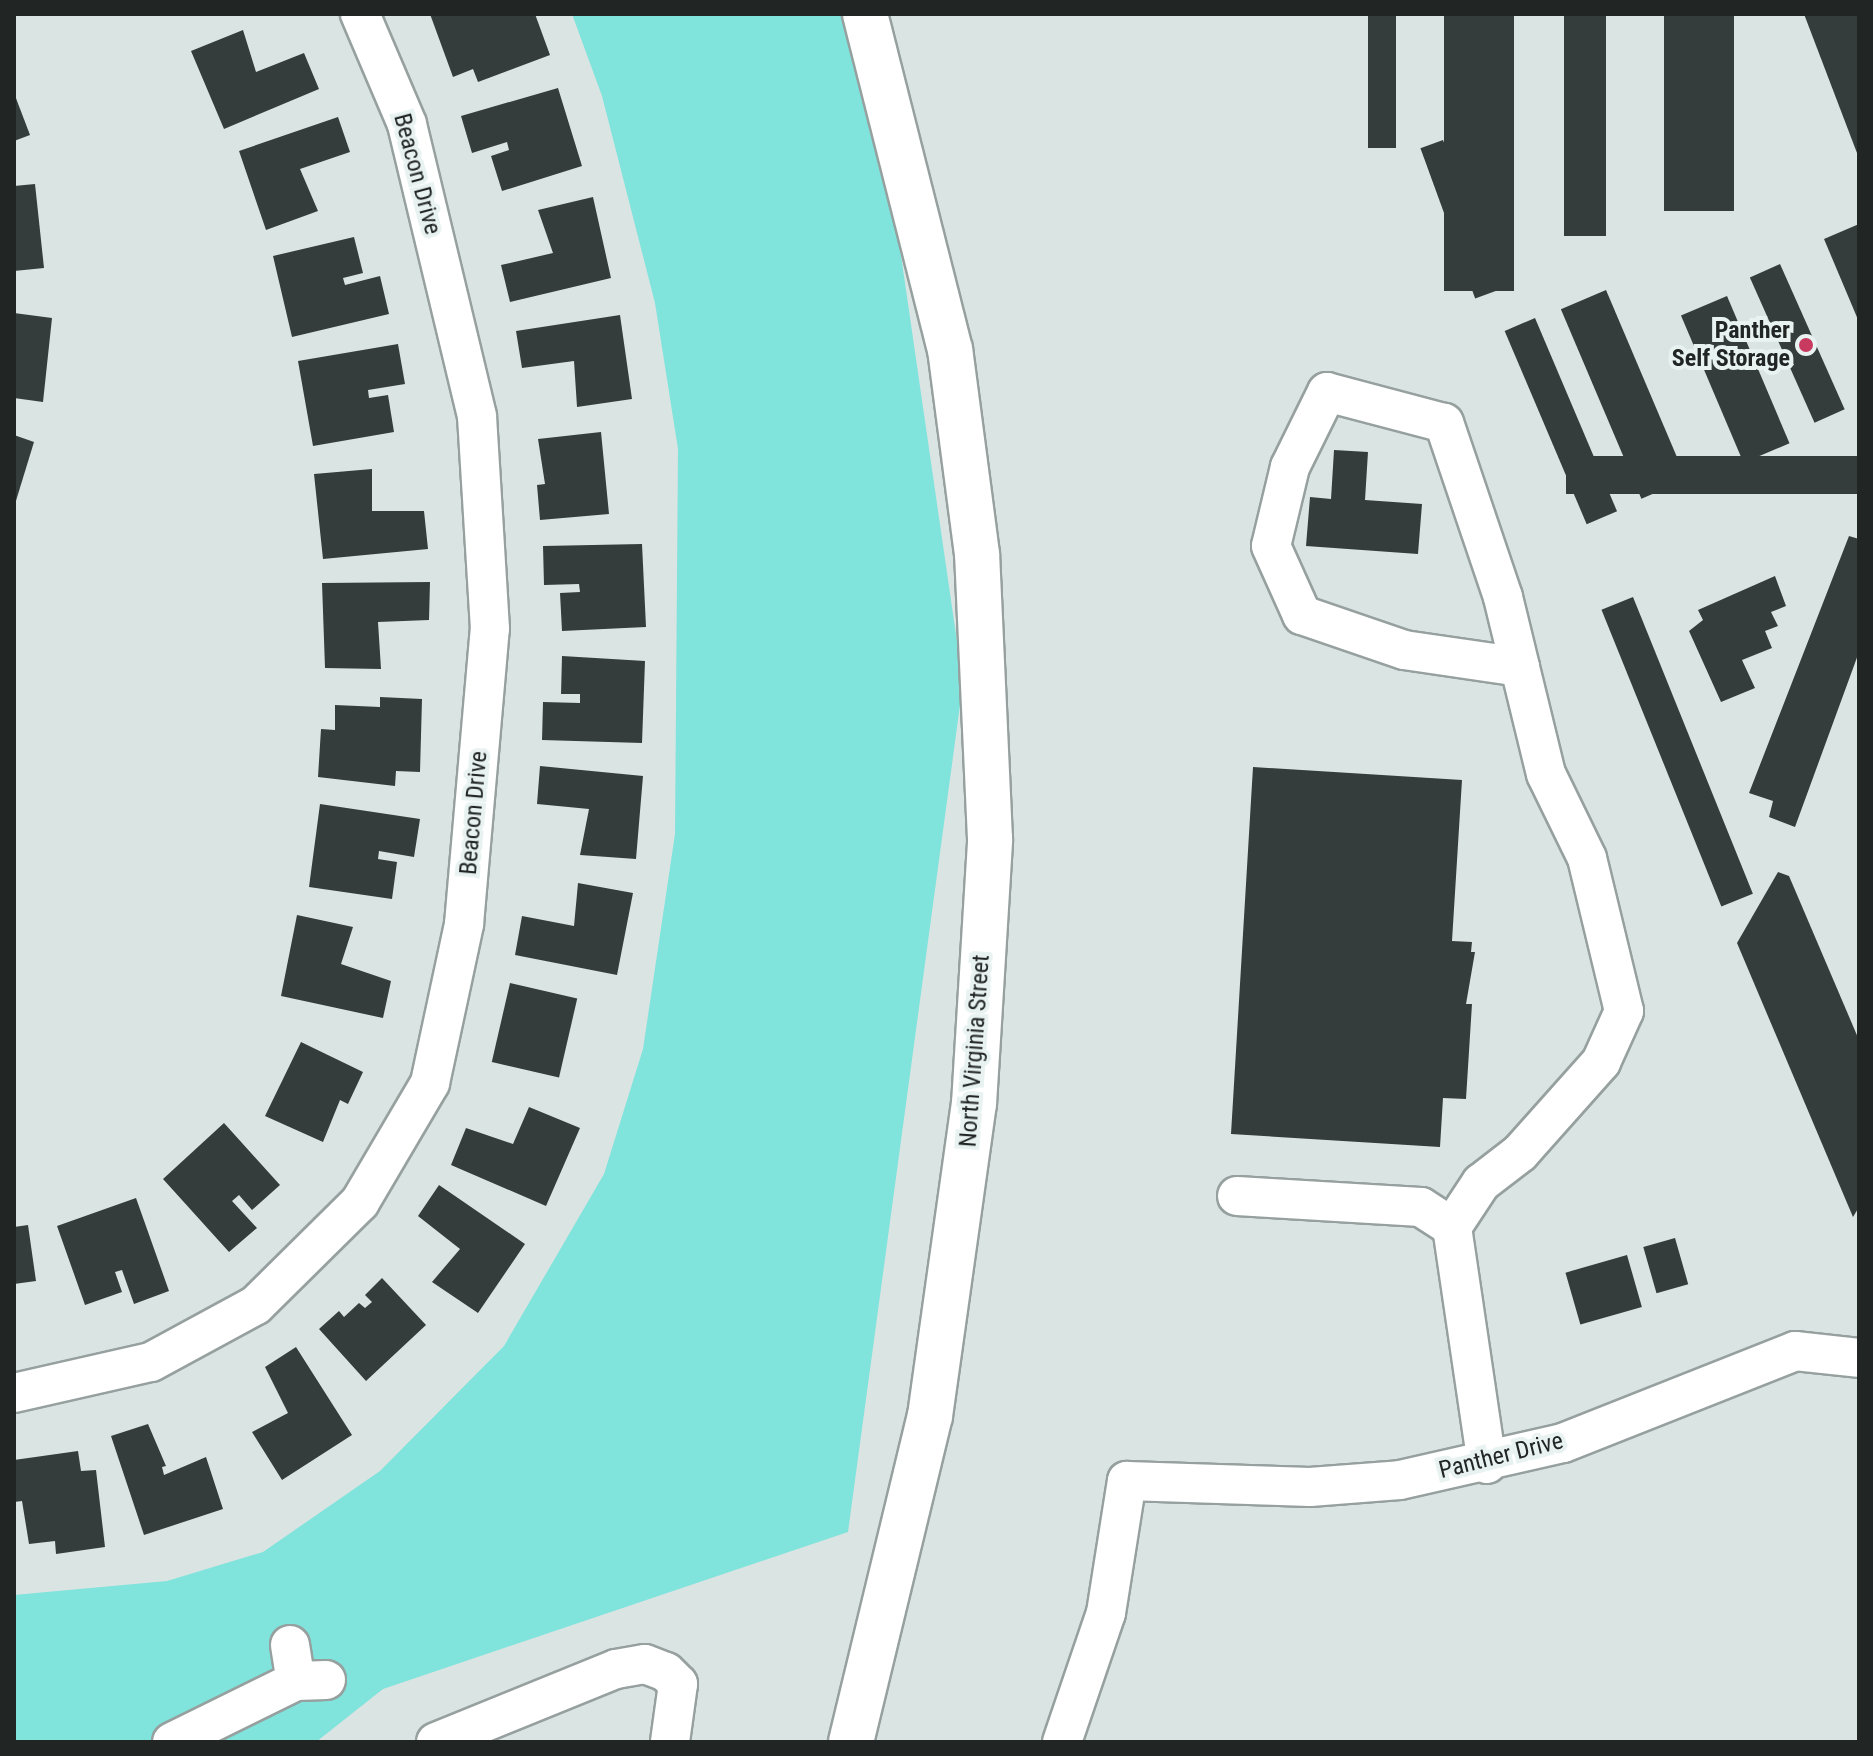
<!DOCTYPE html>
<style>
body{margin:0}
#map{position:relative;width:1873px;height:1756px;overflow:hidden;background:#dae4e3;font-family:"Roboto Condensed",sans-serif}
div>[style]{position:absolute}
.green>*{inset:0;background:#80e3dc}
.building>*{inset:0;background:#353d3c;transform-origin:0 0}
.roads{filter:drop-shadow(2px 0 #96a09f) drop-shadow(-2px 0 #96a09f) drop-shadow(0 2px #96a09f) drop-shadow(0 -2px #96a09f)}
.minor>*{height:38px;margin:-19px;padding:0 19px;transform-origin:19px;border-radius:19px;background:#fff}
.major>*{height:44px;margin:-22px;padding:0 22px;transform-origin:22px;border-radius:22px;background:#fff}
.highway>*{height:44px;margin:-22px;padding:0 22px;transform-origin:22px;border-radius:22px;background:#fff}
.dots>*{width:22px;height:22px;translate:-50% -50%;box-sizing:border-box;border:4px solid #e7f2f1;border-radius:50%}
span{translate:-50% -50%;white-space:nowrap;text-align:center;line-height:1.15;-webkit-text-stroke:8px #e7f2f1;paint-order:stroke}
.street-label{font-size:24px;color:#212524}
.poi-label{font-size:24px;color:#212524;font-weight:700}
.right{translate:-100% -50%;text-align:right}
.frame{position:absolute;inset:0;border:16px solid #212524;pointer-events:none}
</style>
<div id="map">
<div class="green">
<i style="clip-path:polygon(572px 14px,866px 14px,963px 683px,848px 1532px,383px 1689px,316px 1742px,14px 1742px,14px 1595px,167px 1581px,263px 1552px,380px 1471px,504px 1346px,604px 1174px,643px 1049px,675px 834px,678px 449px,655px 303px,602px 96px)"></i>
</div>
<div class="building">
<i style="clip-path:polygon(430px 14px,535px 14px,550px 55px,478px 82px,473px 69px,453px 77px)"></i>
<i style="left:1368px;top:14px;width:28px;height:134px"></i>
<i style="left:1444px;top:14px;width:70px;height:277px"></i>
<i style="left:1564px;top:14px;width:42px;height:222px"></i>
<i style="left:1664px;top:14px;width:70px;height:197px"></i>
<i style="clip-path:polygon(1804px 14px,1859px 14px,1859px 153px,1857px 153px)"></i>
<i style="clip-path:polygon(243px 30px,256px 72px,304px 53px,319px 89px,224px 129px,191px 51px)"></i>
<i style="clip-path:polygon(558px 88px,582px 166px,502px 191px,491px 156px,509px 150px,507px 142px,472px 153px,461px 116px)"></i>
<i style="clip-path:polygon(14px 93px,30px 135px,14px 141px)"></i>
<i style="clip-path:polygon(338px 117px,350px 152px,300px 169px,318px 211px,266px 230px,239px 151px)"></i>
<i style="left:1443px;top:140px;width:160px;height:24px;rotate:70deg"></i>
<i style="clip-path:polygon(35px 184px,44px 268px,14px 271px,14px 186px)"></i>
<i style="clip-path:polygon(593px 197px,611px 278px,510px 302px,501px 265px,553px 253px,538px 210px)"></i>
<i style="clip-path:polygon(1859px 224px,1859px 322px,1824px 239px)"></i>
<i style="clip-path:polygon(354px 237px,363px 273px,343px 278px,345px 285px,380px 276px,389px 314px,292px 337px,273px 256px)"></i>
<i style="left:1780px;top:264px;width:159px;height:33px;rotate:66deg"></i>
<i style="left:1606px;top:290px;width:206px;height:49px;rotate:67deg"></i>
<i style="left:1727px;top:296px;width:160px;height:50px;rotate:67deg"></i>
<i style="clip-path:polygon(14px 313px,52px 318px,43px 402px,14px 398px)"></i>
<i style="clip-path:polygon(620px 315px,632px 399px,577px 407px,574px 361px,522px 368px,516px 331px)"></i>
<i style="left:1535px;top:318px;width:210px;height:33px;rotate:67deg"></i>
<i style="clip-path:polygon(398px 344px,405px 384px,368px 390px,369px 398px,388px 395px,394px 432px,313px 446px,298px 361px)"></i>
<i style="clip-path:polygon(601px 432px,609px 514px,540px 520px,537px 485px,545px 484px,538px 439px)"></i>
<i style="clip-path:polygon(14px 435px,34px 442px,15px 504px,14px 504px)"></i>
<i style="clip-path:polygon(1334px 450px,1368px 452px,1365px 500px,1422px 504px,1418px 554px,1306px 546px,1310px 497px,1331px 499px)"></i>
<i style="left:1859px;top:456px;width:38px;height:293px;rotate:90deg"></i>
<i style="clip-path:polygon(372px 469px,372px 511px,424px 511px,428px 549px,323px 559px,314px 474px)"></i>
<i style="clip-path:polygon(1849px 536px,1859px 539px,1859px 652px,1795px 827px,1769px 817px,1773px 801px,1749px 793px)"></i>
<i style="clip-path:polygon(642px 544px,646px 627px,562px 631px,560px 593px,580px 592px,579px 584px,544px 585px,543px 546px)"></i>
<i style="clip-path:polygon(1775px 576px,1786px 606px,1771px 612px,1778px 626px,1765px 631px,1772px 648px,1742px 660px,1755px 688px,1721px 702px,1689px 631px,1703px 620px,1698px 610px)"></i>
<i style="clip-path:polygon(430px 582px,429px 620px,378px 622px,381px 669px,325px 668px,322px 583px)"></i>
<i style="left:1633px;top:597px;width:320px;height:34px;rotate:68deg"></i>
<i style="clip-path:polygon(562px 656px,645px 661px,642px 743px,542px 740px,543px 702px,580px 703px,580px 694px,561px 694px)"></i>
<i style="clip-path:polygon(380px 697px,422px 699px,420px 772px,396px 771px,395px 786px,318px 777px,321px 729px,335px 730px,335px 705px,380px 707px)"></i>
<i style="clip-path:polygon(540px 766px,643px 776px,636px 859px,580px 855px,589px 809px,537px 804px)"></i>
<i style="clip-path:polygon(1253px 767px,1462px 780px,1452px 941px,1472px 942px,1471px 952px,1475px 952px,1466px 1004px,1472px 1004px,1466px 1099px,1443px 1098px,1440px 1147px,1231px 1134px)"></i>
<i style="clip-path:polygon(320px 804px,420px 819px,414px 857px,379px 851px,378px 859px,397px 862px,392px 899px,309px 887px)"></i>
<i style="clip-path:polygon(1778px 872px,1789px 876px,1859px 1040px,1859px 1207px,1853px 1217px,1737px 943px)"></i>
<i style="clip-path:polygon(578px 883px,633px 893px,617px 975px,515px 955px,522px 916px,574px 926px)"></i>
<i style="clip-path:polygon(297px 915px,353px 927px,341px 964px,391px 981px,383px 1018px,281px 996px)"></i>
<i style="left:510px;top:983px;width:69px;height:81px;rotate:13deg"></i>
<i style="clip-path:polygon(301px 1042px,363px 1072px,348px 1104px,340px 1100px,323px 1142px,265px 1116px)"></i>
<i style="clip-path:polygon(529px 1107px,580px 1128px,546px 1206px,451px 1165px,466px 1128px,513px 1144px)"></i>
<i style="clip-path:polygon(224px 1123px,280px 1185px,252px 1210px,239px 1195px,232px 1201px,257px 1228px,229px 1252px,163px 1179px)"></i>
<i style="clip-path:polygon(439px 1185px,525px 1244px,478px 1313px,432px 1282px,460px 1249px,418px 1216px)"></i>
<i style="clip-path:polygon(136px 1198px,169px 1291px,134px 1304px,122px 1270px,115px 1272px,122px 1292px,85px 1305px,57px 1226px)"></i>
<i style="clip-path:polygon(28px 1225px,36px 1281px,14px 1284px,14px 1227px)"></i>
<i style="left:1675px;top:1238px;width:48px;height:33px;rotate:74deg"></i>
<i style="left:1627px;top:1255px;width:54px;height:64px;rotate:74deg"></i>
<i style="clip-path:polygon(382px 1278px,426px 1325px,366px 1381px,319px 1329px,339px 1311px,344px 1317px,359px 1303px,365px 1308px,372px 1302px,365px 1295px)"></i>
<i style="clip-path:polygon(296px 1347px,352px 1435px,282px 1480px,252px 1432px,288px 1413px,265px 1367px)"></i>
<i style="clip-path:polygon(148px 1424px,166px 1466px,162px 1467px,164px 1475px,206px 1457px,223px 1509px,144px 1535px,111px 1436px)"></i>
<i style="clip-path:polygon(78px 1451px,81px 1471px,96px 1470px,105px 1547px,56px 1554px,55px 1541px,29px 1544px,22px 1501px,14px 1502px,14px 1460px)"></i>
</div>
<div class="roads">
<div class="minor">
<i style="left:1237px;top:1196px;width:184px;rotate:3.4deg"></i>
<i style="left:1421px;top:1207px;width:37px;rotate:33deg"></i>
<i style="left:14px;top:1393px;width:140px;rotate:-12.8deg"></i>
<i style="left:151px;top:1362px;width:119px;rotate:-28.5deg"></i>
<i style="left:256px;top:1305px;width:146px;rotate:-44.7deg"></i>
<i style="left:360px;top:1202px;width:138px;rotate:-59.5deg"></i>
<i style="left:430px;top:1083px;width:163px;rotate:-77.9deg"></i>
<i style="left:464px;top:924px;width:296px;rotate:-85deg"></i>
<i style="left:490px;top:629px;width:213px;rotate:-93.5deg"></i>
<i style="left:477px;top:416px;width:300px;rotate:-103.5deg"></i>
<i style="left:407px;top:124px;width:120px;rotate:-113.1deg"></i>
<i style="left:1487px;top:1464px;width:240px;rotate:-98.4deg"></i>
<i style="left:1452px;top:1227px;width:53px;rotate:-56.6deg"></i>
<i style="left:1481px;top:1183px;width:49px;rotate:-37.6deg"></i>
<i style="left:1520px;top:1153px;width:122px;rotate:-48.3deg"></i>
<i style="left:1601px;top:1062px;width:56px;rotate:-65.7deg"></i>
<i style="left:1624px;top:1011px;width:157px;rotate:-103.6deg"></i>
<i style="left:1587px;top:858px;width:93px;rotate:-116deg"></i>
<i style="left:1546px;top:774px;width:110px;rotate:-103.7deg"></i>
<i style="left:1520px;top:667px;width:72px;rotate:-103.7deg"></i>
<i style="left:1503px;top:597px;width:184px;rotate:-108.7deg"></i>
<i style="left:1444px;top:423px;width:121px;rotate:-165.2deg"></i>
<i style="left:1327px;top:392px;width:84px;rotate:116.3deg"></i>
<i style="left:1290px;top:467px;width:81px;rotate:103.5deg"></i>
<i style="left:1271px;top:546px;width:76px;rotate:65.8deg"></i>
<i style="left:1302px;top:615px;width:108px;rotate:18.9deg"></i>
<i style="left:1404px;top:650px;width:117px;rotate:8.3deg"></i>
<i style="left:290px;top:1645px;width:36px;rotate:81deg"></i>
<i style="left:172px;top:1742px;width:138px;rotate:-26.2deg"></i>
<i style="left:296px;top:1681px;width:30px;rotate:-2deg"></i>
<i style="left:436px;top:1742px;width:194px;rotate:-22.1deg"></i>
<i style="left:616px;top:1669px;width:29px;rotate:-10deg"></i>
<i style="left:645px;top:1664px;width:22px;rotate:21deg"></i>
<i style="left:666px;top:1672px;width:17px;rotate:45deg"></i>
<i style="left:678px;top:1684px;width:59px;rotate:97.9deg"></i>
<i style="left:1062px;top:1742px;width:136px;rotate:-71.2deg"></i>
<i style="left:1106px;top:1613px;width:134px;rotate:-81deg"></i>
<i style="left:1127px;top:1481px;width:183px;rotate:1.9deg"></i>
<i style="left:1310px;top:1487px;width:90px;rotate:-4.4deg"></i>
<i style="left:1400px;top:1480px;width:167px;rotate:-12.8deg"></i>
<i style="left:1563px;top:1443px;width:250px;rotate:-21.6deg"></i>
<i style="left:1795px;top:1351px;width:64px;rotate:6.2deg"></i>
</div>
<div class="major">
<i style="left:851px;top:1742px;width:335px;rotate:-76.4deg"></i>
<i style="left:930px;top:1416px;width:315px;rotate:-82deg"></i>
<i style="left:974px;top:1104px;width:265px;rotate:-86.5deg"></i>
<i style="left:990px;top:839px;width:285px;rotate:-92.6deg"></i>
<i style="left:977px;top:554px;width:206px;rotate:-97.5deg"></i>
</div>
<div class="highway">
<i style="left:865px;top:14px;width:347px;rotate:75.8deg"></i>
</div>
</div>
<div class="dots">
<i style="left:1806px;top:345px;background:#c93a60"></i>
</div>
<div class="street-label">
<span style="left:417px;top:174px;rotate:75deg">Beacon Drive</span>
<span style="left:474px;top:813px;rotate:-85deg">Beacon Drive</span>
<span style="left:975px;top:1051px;rotate:-86deg">North Virginia Street</span>
<span style="left:1501px;top:1456px;rotate:-14deg">Panther Drive</span>
</div>
<div class="poi-label">
<span class="right" style="left:1790px;top:345px">Panther<br>Self Storage</span>
</div>
<div class="frame"></div>
</div>
